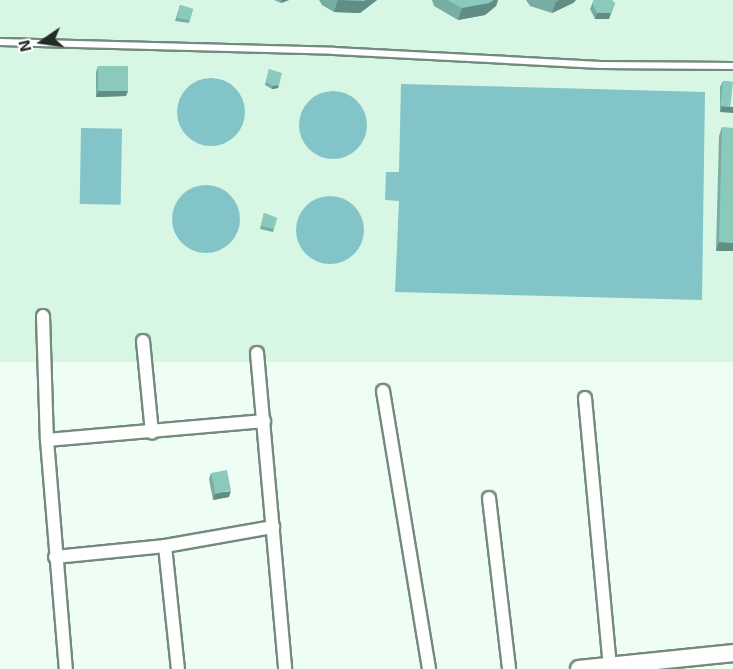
<!DOCTYPE html>
<style>
body{margin:0}
#map{position:relative;width:733px;height:669px;overflow:hidden;background:#effef5;font-family:"Exo 2",sans-serif}
div>[style]{position:absolute}
.built>*{inset:0;background:#d7f7e4;transform-origin:0 0}
.water>*{inset:0;background:#82c4c8;transform-origin:0 0}
.round{border-radius:50%}
.roads{filter:drop-shadow(2px 0 #748a7d) drop-shadow(-2px 0 #748a7d) drop-shadow(0 2px #748a7d) drop-shadow(0 -2px #748a7d)}
.service>*{height:6px;margin:-3px;padding:0 3px;transform-origin:3px;border-radius:3px;background:#fff}
.minor>*{height:12px;margin:-6px;padding:0 6px;transform-origin:6px;border-radius:6px;background:#fff}
.tertiary>*{height:16px;margin:-8px;padding:0 8px;transform-origin:8px;border-radius:8px;background:#fff}
.wall>*{inset:0;background:#77ada2}
.shaded-wall>*{inset:0;background:#618d84}
.building>*{inset:0;background:#8ac9bc;transform-origin:0 0}
span{translate:-50% -50%;white-space:nowrap;text-align:center;line-height:1.15;-webkit-text-stroke:4.5px #fff;paint-order:stroke}
.north{position:absolute;left:12px;top:12px;width:60px;height:60px;-webkit-text-stroke:4px #fff;paint-order:stroke;rotate:257deg;font-size:16px;font-weight:700;line-height:24px;text-align:center;color:#222b25}
.north::after{content:'';display:block;margin:auto;width:21px;height:27px;background:#222b25;clip-path:polygon(50% 0,100% 100%,50% 72%,0 100%)}
</style>
<div id="map">
<div class="built">
<i style="left:0;top:0;width:733px;height:362px"></i>
</div>
<div class="water">
<i class="round" style="left:177px;top:78px;width:68px;height:68px"></i>
<i style="clip-path:polygon(401px 84px,705px 92px,702px 300px,395px 292px,399px 201px,385px 200px,386px 172px,399px 172px)"></i>
<i class="round" style="left:299px;top:91px;width:68px;height:68px"></i>
<i style="left:81px;top:128px;width:41px;height:76px;rotate:1deg"></i>
<i class="round" style="left:172px;top:185px;width:68px;height:68px"></i>
<i class="round" style="left:296px;top:196px;width:68px;height:68px"></i>
</div>
<div class="roads">
<div class="service">
<i style="left:0;top:42px;width:334px;rotate:1.5deg"></i>
<i style="left:334px;top:51px;width:267px;rotate:3deg"></i>
<i style="left:601px;top:65px;width:132px;rotate:0.4deg"></i>
</div>
<div class="minor">
<i style="left:43px;top:316px;width:124px;rotate:88.2deg"></i>
<i style="left:47px;top:440px;width:230px;rotate:85.3deg"></i>
<i style="left:143px;top:341px;width:92px;rotate:84.4deg"></i>
<i style="left:257px;top:353px;width:317px;rotate:84.9deg"></i>
<i style="left:383px;top:391px;width:282px;rotate:80.6deg"></i>
<i style="left:585px;top:398px;width:268px;rotate:84.7deg"></i>
<i style="left:47px;top:440px;width:218px;rotate:-5deg"></i>
<i style="left:489px;top:498px;width:172px;rotate:83.3deg"></i>
<i style="left:165px;top:546px;width:124px;rotate:84deg"></i>
<i style="left:55px;top:557px;width:111px;rotate:-5.7deg"></i>
<i style="left:165px;top:546px;width:110px;rotate:-10deg"></i>
</div>
<div class="tertiary">
<i style="left:579px;top:669px;width:155px;rotate:-5.9deg"></i>
</div>
</div>
<div class="wall">
<i style="clip-path:polygon(274px 0,289px 0,281px 3px)"></i>
<i style="clip-path:polygon(319px 0,377px 0,360px 13px,334px 12px,322px 5px)"></i>
<i style="clip-path:polygon(432px 0,498px 0,496px 6px,485px 15px,458px 20px,434px 6px)"></i>
<i style="clip-path:polygon(526px 0,576px 0,573px 3px,552px 13px,530px 6px)"></i>
<i style="clip-path:polygon(594px 0,609px 19px,595px 19px,590px 9px)"></i>
<i style="clip-path:polygon(180px 5px,193px 9px,189px 23px,175px 21px)"></i>
<i style="clip-path:polygon(98px 66px,126px 96px,96px 97px,96px 72px)"></i>
<i style="clip-path:polygon(269px 69px,278px 88px,272px 89px,265px 85px)"></i>
<i style="clip-path:polygon(723px 81px,733px 82px,720px 112px,720px 87px)"></i>
<i style="clip-path:polygon(722px 127px,733px 251px,716px 251px,719px 136px)"></i>
<i style="clip-path:polygon(264px 213px,277px 218px,273px 232px,260px 229px)"></i>
<i style="clip-path:polygon(211px 473px,229px 497px,213px 500px,209px 479px)"></i>
</div>
<div class="shaded-wall">
<i style="clip-path:polygon(282px 0,289px 0,281px 3px)"></i>
<i style="clip-path:polygon(338px 0,377px 0,360px 13px,334px 12px)"></i>
<i style="clip-path:polygon(494px 0,498px 0,496px 6px,485px 15px,458px 20px,462px 8px)"></i>
<i style="clip-path:polygon(560px 0,576px 0,573px 3px,552px 13px,556px 2px)"></i>
<i style="clip-path:polygon(615px 3px,609px 19px,595px 19px,597px 13px)"></i>
<i style="clip-path:polygon(279px 85px,278px 88px,272px 89px,273px 86px)"></i>
<i style="clip-path:polygon(98px 91px,128px 91px,126px 96px,96px 97px)"></i>
<i style="clip-path:polygon(722px 106px,733px 107px,733px 113px,720px 112px)"></i>
<i style="clip-path:polygon(719px 242px,733px 243px,733px 251px,716px 251px)"></i>
<i style="clip-path:polygon(231px 491px,229px 497px,213px 500px,215px 494px)"></i>
</div>
<div class="building">
<i style="clip-path:polygon(337px 0,366px 0,364px 1px)"></i>
<i style="clip-path:polygon(447px 0,494px 0,489px 3px,462px 8px)"></i>
<i style="clip-path:polygon(594px 0,612px 0,615px 3px,611px 13px,597px 13px,592px 3px)"></i>
<i style="clip-path:polygon(180px 5px,193px 9px,190px 20px,177px 18px)"></i>
<i style="left:98px;top:66px;width:30px;height:25px"></i>
<i style="clip-path:polygon(269px 69px,282px 73px,279px 85px,273px 86px,266px 82px)"></i>
<i style="left:723px;top:81px;width:10px;height:25px;rotate:6deg"></i>
<i style="clip-path:polygon(722px 127px,733px 128px,733px 243px,719px 242px)"></i>
<i style="clip-path:polygon(264px 213px,277px 218px,274px 229px,261px 226px)"></i>
<i style="left:227px;top:470px;width:21px;height:16px;rotate:79deg"></i>
</div>
<div class="north">N</div>
</div>
